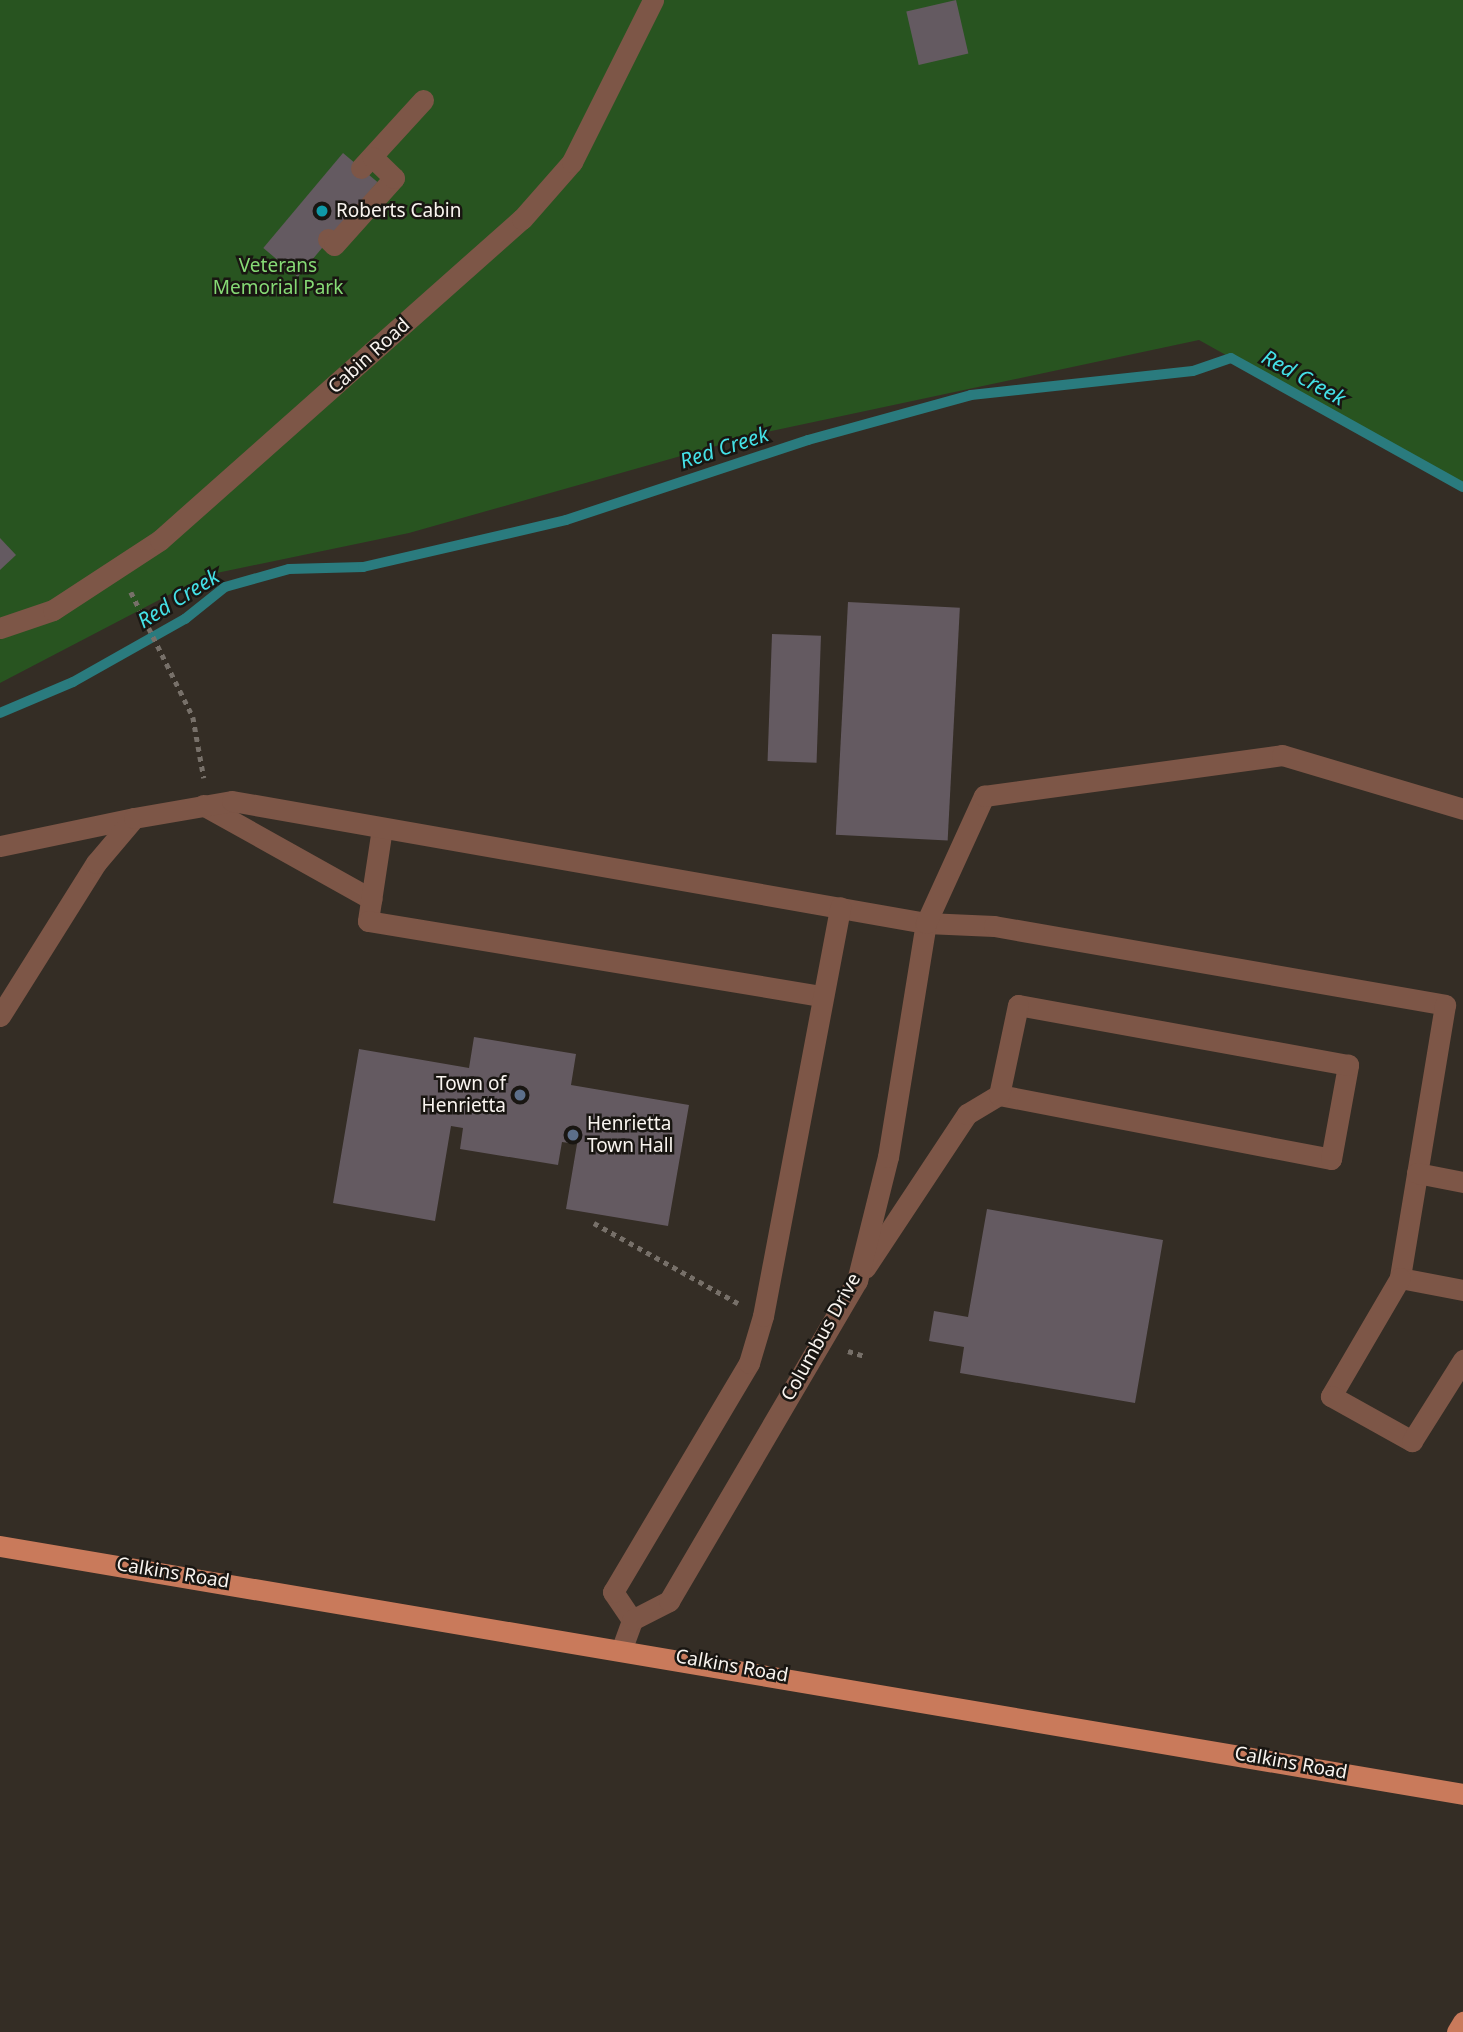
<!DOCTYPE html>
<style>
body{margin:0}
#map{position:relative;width:1463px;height:2032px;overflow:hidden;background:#342d25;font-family:"Noto Sans",sans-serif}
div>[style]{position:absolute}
.green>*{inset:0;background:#285420}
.stream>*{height:10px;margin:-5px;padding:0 5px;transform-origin:5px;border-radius:5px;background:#2a7b7e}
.building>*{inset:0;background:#645a61;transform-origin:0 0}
.path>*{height:4.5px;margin-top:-2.25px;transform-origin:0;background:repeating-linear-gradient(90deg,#777069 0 5px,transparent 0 10px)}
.minor>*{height:21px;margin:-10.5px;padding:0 10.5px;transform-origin:10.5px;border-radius:10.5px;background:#7d5647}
.major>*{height:21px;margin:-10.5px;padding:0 10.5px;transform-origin:10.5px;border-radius:10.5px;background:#c97a5b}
.dots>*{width:19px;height:19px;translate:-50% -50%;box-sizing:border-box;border:4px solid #191612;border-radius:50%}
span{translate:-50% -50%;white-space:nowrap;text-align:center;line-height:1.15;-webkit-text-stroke:5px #191612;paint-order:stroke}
.poi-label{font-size:19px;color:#f9f4ef}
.left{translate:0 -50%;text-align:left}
.right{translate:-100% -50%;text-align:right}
.park-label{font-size:19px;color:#86da75}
.street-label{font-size:19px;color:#f9f4ef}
.water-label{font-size:21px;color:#44e1e7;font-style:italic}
</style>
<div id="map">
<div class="green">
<i style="clip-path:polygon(0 0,1463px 0,1463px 487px,1199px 340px,762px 433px,409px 533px,207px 575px,0 683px)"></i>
</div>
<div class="stream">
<i style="left:0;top:713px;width:79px;rotate:-23deg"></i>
<i style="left:73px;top:682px;width:129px;rotate:-29.4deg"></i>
<i style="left:185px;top:619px;width:51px;rotate:-38.7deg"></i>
<i style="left:225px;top:587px;width:66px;rotate:-15.7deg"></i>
<i style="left:289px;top:569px;width:74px;rotate:-1.5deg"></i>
<i style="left:363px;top:567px;width:208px;rotate:-13deg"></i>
<i style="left:566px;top:520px;width:255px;rotate:-18.3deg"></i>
<i style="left:808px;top:440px;width:169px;rotate:-15.4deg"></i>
<i style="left:971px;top:395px;width:223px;rotate:-6.2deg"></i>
<i style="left:1193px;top:371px;width:40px;rotate:-18.9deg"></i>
<i style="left:1231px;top:358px;width:265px;rotate:29.1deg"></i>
</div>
<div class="building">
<i style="left:956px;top:0;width:55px;height:51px;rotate:77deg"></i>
<i style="left:343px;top:153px;width:45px;height:124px;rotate:40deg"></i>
<i style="clip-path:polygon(0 538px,16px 555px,0 570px)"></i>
<i style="left:848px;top:602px;width:112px;height:233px;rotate:3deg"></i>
<i style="left:772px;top:634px;width:49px;height:127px;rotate:2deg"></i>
<i style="clip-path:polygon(474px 1037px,576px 1054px,571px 1085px,689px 1105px,668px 1226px,566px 1209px,577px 1144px,562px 1142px,558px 1165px,460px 1149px,463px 1128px,451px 1126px,435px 1221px,333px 1203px,359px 1049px,469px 1068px)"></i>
<i style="clip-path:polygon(987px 1209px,1163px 1240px,1135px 1403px,960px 1373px,964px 1347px,929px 1341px,934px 1311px,968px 1317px)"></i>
</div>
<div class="path">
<i style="left:131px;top:592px;width:140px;rotate:63.6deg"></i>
<i style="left:193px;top:717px;width:62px;rotate:79.8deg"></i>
<i style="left:594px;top:1223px;width:165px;rotate:29.1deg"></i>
<i style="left:848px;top:1351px;width:17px;rotate:17deg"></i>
</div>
<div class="minor">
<i style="left:361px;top:168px;width:92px;rotate:-47.6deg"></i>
<i style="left:328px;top:239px;width:8px;rotate:45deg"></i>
<i style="left:334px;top:245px;width:90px;rotate:-48.2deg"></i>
<i style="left:394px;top:178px;width:30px;rotate:-136deg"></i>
<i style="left:0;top:628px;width:56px;rotate:-18.8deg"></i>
<i style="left:53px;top:610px;width:128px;rotate:-33.2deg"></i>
<i style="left:160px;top:540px;width:484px;rotate:-41.6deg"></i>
<i style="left:522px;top:219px;width:76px;rotate:-48.7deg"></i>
<i style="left:572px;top:162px;width:181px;rotate:-63.4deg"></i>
<i style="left:203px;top:805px;width:193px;rotate:29.2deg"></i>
<i style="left:382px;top:828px;width:94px;rotate:98.6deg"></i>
<i style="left:368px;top:921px;width:461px;rotate:9.4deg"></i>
<i style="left:0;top:846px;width:137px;rotate:-11.8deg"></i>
<i style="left:0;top:1016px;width:181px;rotate:-57.9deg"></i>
<i style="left:96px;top:863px;width:59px;rotate:-49.8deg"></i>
<i style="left:134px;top:818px;width:99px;rotate:-9.8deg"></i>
<i style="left:232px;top:801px;width:705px;rotate:9.97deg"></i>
<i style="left:926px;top:923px;width:68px;rotate:2.5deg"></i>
<i style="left:994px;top:926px;width:458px;rotate:9.9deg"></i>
<i style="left:1445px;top:1005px;width:277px;rotate:99.4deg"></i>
<i style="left:1400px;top:1278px;width:64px;rotate:10.8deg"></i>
<i style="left:1417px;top:1173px;width:47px;rotate:11.1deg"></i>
<i style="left:865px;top:1268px;width:185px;rotate:-56.5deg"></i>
<i style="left:967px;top:1114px;width:37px;rotate:-31deg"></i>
<i style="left:999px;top:1095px;width:338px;rotate:10.9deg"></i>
<i style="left:1331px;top:1159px;width:96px;rotate:-79.7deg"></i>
<i style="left:1348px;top:1065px;width:335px;rotate:-169.7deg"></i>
<i style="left:1018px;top:1005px;width:92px;rotate:101.9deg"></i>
<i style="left:1400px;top:1278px;width:137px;rotate:120.3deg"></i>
<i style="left:1331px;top:1396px;width:93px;rotate:29.1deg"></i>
<i style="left:1412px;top:1441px;width:96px;rotate:-57.8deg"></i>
<i style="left:632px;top:1620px;width:34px;rotate:-124deg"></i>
<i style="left:613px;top:1592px;width:266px;rotate:-59.3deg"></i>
<i style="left:749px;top:1363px;width:49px;rotate:-73.4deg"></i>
<i style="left:763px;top:1316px;width:416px;rotate:-79.3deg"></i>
<i style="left:622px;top:1648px;width:30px;rotate:-70deg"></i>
<i style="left:632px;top:1620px;width:42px;rotate:-27.2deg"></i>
<i style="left:669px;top:1601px;width:371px;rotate:-59.6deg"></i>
<i style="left:857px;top:1281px;width:128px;rotate:-76deg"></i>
<i style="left:888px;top:1157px;width:237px;rotate:-80.8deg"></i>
<i style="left:926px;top:923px;width:140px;rotate:-65.5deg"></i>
<i style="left:984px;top:796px;width:301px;rotate:-7.8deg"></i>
<i style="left:1282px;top:755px;width:189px;rotate:16.6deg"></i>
</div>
<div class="major">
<i style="left:0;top:1546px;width:1484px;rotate:9.62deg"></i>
<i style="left:1457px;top:2032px;width:12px;rotate:-59deg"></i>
</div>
<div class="dots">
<i style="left:322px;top:211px;background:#0f9aa8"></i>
<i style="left:520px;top:1095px;background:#5c6f8a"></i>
<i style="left:573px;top:1135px;background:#5c6f8a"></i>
</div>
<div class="poi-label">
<span class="left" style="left:336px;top:211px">Roberts Cabin</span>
<span class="right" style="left:506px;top:1095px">Town of<br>Henrietta</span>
<span class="left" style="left:587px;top:1135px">Henrietta<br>Town Hall</span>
</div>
<div class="park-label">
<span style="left:278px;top:277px">Veterans<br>Memorial Park</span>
</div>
<div class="street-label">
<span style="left:369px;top:356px;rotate:-42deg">Cabin Road</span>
<span style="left:821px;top:1337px;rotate:-61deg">Columbus Drive</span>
<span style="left:173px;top:1573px;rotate:9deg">Calkins Road</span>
<span style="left:732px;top:1666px;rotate:10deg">Calkins Road</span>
<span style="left:1291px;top:1763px;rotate:10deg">Calkins Road</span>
</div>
<div class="water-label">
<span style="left:1304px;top:377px;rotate:29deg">Red Creek</span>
<span style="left:724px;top:447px;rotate:-18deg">Red Creek</span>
<span style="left:178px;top:598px;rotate:-32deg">Red Creek</span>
</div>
</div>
